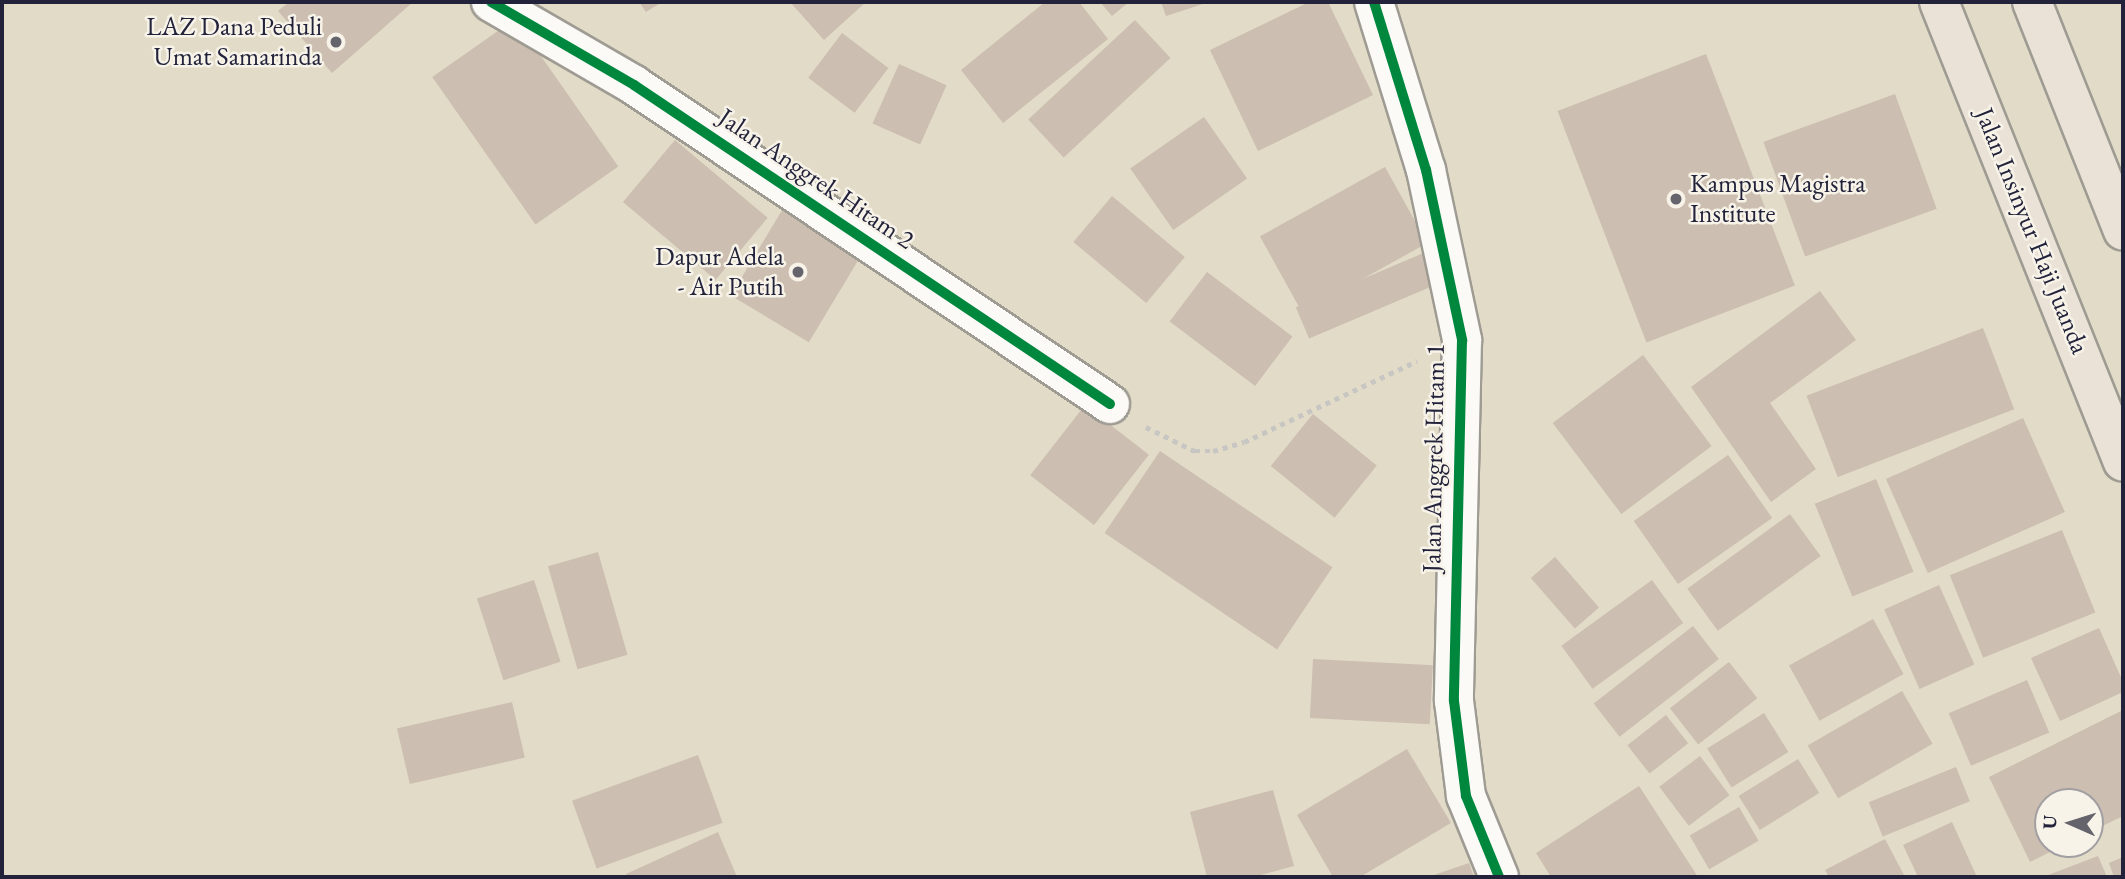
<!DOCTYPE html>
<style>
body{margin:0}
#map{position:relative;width:2125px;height:879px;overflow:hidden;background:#e2dbc8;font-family:"EB Garamond",serif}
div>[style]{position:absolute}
.building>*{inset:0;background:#ccbeb0;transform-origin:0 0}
.path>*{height:4.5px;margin-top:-2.25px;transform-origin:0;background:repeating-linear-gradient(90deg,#c7c6c3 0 5px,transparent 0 10px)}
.roads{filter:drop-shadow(2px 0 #9e9b93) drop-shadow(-2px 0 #9e9b93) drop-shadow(0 2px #9e9b93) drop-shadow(0 -2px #9e9b93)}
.minor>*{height:38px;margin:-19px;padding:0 19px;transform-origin:19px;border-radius:19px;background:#fbfaf7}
.highway>*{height:38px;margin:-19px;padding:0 19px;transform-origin:19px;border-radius:19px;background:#eae2d6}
.cycleway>*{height:10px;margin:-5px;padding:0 5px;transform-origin:5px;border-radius:5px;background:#00873e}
.dots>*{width:19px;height:19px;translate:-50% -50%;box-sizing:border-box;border:4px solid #f7f3e8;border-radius:50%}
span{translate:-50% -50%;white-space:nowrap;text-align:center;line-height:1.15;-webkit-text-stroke:5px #f7f3e8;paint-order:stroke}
.poi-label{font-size:26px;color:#22223b}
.right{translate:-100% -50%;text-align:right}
.left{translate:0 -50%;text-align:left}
.street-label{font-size:26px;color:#22223b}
.frame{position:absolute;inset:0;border:4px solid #22223b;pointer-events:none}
.north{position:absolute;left:2034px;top:788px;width:70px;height:70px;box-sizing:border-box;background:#f7f3e8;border:2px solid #a29fa3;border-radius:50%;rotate:273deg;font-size:19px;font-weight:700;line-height:28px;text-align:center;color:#22223b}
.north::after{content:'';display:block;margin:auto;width:24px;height:32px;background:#65636c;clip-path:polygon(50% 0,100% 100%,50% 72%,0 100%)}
</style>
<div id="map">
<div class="building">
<i style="clip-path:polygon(289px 2px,413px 2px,332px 73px,278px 11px)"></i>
<i style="clip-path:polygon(639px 2px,662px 2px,646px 12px)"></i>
<i style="clip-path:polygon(790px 2px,866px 2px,824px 40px)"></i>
<i style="clip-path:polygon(1045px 2px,1079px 2px,1108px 39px,1003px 123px,961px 70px)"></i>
<i style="clip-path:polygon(1100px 2px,1129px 2px,1112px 16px)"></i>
<i style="clip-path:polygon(1161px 2px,1209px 2px,1166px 16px)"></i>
<i style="clip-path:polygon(1309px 2px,1328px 2px,1373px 95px,1258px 151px,1210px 50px)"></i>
<i style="left:515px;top:19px;width:180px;height:101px;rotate:55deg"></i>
<i style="left:1135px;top:20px;width:52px;height:146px;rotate:47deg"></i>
<i style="left:842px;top:33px;width:58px;height:56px;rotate:37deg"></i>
<i style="left:1706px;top:54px;width:248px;height:159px;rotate:69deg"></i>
<i style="left:899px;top:64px;width:52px;height:65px;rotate:24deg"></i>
<i style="left:1895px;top:94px;width:122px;height:140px;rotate:70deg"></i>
<i style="left:1204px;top:117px;width:75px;height:90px;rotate:55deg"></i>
<i style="left:675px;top:140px;width:121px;height:81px;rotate:40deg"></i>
<i style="left:1385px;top:167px;width:87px;height:143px;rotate:61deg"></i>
<i style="left:1112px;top:196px;width:95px;height:60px;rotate:40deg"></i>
<i style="left:787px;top:202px;width:91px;height:109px;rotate:31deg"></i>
<i style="left:1433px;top:249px;width:34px;height:149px;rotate:67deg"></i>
<i style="left:1207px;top:272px;width:107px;height:62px;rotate:37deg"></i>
<i style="clip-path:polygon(1820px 291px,1856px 340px,1770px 403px,1816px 469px,1771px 502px,1691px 387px)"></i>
<i style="left:1983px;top:328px;width:87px;height:189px;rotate:69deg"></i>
<i style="left:1643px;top:355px;width:114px;height:113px;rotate:53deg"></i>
<i style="left:1085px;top:405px;width:81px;height:89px;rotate:38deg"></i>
<i style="left:1313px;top:414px;width:82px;height:67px;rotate:39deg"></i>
<i style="left:2023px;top:418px;width:103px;height:150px;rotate:66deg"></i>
<i style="left:1160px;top:451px;width:208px;height:99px;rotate:34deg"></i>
<i style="left:1728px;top:455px;width:77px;height:115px;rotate:55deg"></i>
<i style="left:1876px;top:479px;width:100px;height:66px;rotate:68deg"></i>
<i style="left:1790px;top:514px;width:52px;height:127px;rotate:54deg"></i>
<i style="left:2062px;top:530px;width:89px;height:121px;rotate:68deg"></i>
<i style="left:598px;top:552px;width:107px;height:52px;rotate:74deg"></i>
<i style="left:1555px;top:557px;width:67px;height:32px;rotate:49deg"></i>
<i style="left:534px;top:580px;width:86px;height:60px;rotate:72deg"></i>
<i style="left:1652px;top:580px;width:53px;height:112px;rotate:54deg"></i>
<i style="left:1939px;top:585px;width:87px;height:60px;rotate:66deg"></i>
<i style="left:1873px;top:619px;width:63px;height:96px;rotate:61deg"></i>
<i style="left:1693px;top:626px;width:42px;height:126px;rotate:52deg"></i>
<i style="clip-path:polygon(2099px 628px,2123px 682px,2123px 692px,2060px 721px,2031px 658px)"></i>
<i style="left:1313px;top:659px;width:120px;height:59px;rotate:3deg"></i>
<i style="left:1729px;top:662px;width:46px;height:75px;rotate:52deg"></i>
<i style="left:2027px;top:680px;width:57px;height:85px;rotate:67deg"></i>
<i style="left:1902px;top:691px;width:61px;height:109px;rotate:60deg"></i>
<i style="left:512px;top:702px;width:57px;height:118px;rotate:77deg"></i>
<i style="clip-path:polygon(2123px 710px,2123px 816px,2090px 832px,2090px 802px,2048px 802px,2048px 844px,2066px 844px,2030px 862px,1989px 777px)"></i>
<i style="left:1764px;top:713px;width:46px;height:67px;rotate:58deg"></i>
<i style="left:1666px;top:715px;width:36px;height:49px;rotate:52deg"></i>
<i style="clip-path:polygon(1407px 749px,1451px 823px,1360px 877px,1333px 877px,1297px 815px)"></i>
<i style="left:698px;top:755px;width:72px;height:134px;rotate:70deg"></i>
<i style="left:1700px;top:756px;width:49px;height:51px;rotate:53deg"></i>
<i style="left:1798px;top:759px;width:40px;height:70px;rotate:58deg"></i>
<i style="left:1956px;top:767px;width:37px;height:94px;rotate:68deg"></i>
<i style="clip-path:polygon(1639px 786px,1698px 877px,1551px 877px,1536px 853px)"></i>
<i style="clip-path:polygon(1273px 790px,1294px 866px,1253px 877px,1207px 877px,1190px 812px)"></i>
<i style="left:1739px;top:807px;width:39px;height:57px;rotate:60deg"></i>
<i style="clip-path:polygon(1952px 822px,1977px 877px,1918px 877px,1903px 845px)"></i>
<i style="clip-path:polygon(718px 832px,737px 877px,627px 877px,626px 874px)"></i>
<i style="clip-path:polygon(1885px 839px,1905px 877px,1829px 877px,1825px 870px)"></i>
<i style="clip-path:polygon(2098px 856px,2107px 877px,2043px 877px)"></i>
<i style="clip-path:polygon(2123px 857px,2123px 877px,2114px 877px,2109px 863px)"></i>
<i style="clip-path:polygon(1469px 863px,1474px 877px,1428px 877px)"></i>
</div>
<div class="path">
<i style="left:1146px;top:427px;width:55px;rotate:26.1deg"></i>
<i style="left:1195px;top:451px;width:18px"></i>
<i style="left:1213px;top:451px;width:32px;rotate:-16deg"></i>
<i style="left:1244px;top:442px;width:191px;rotate:-25.1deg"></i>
</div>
<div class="roads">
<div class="minor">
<i style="left:491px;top:2px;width:165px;rotate:30.1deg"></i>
<i style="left:634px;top:85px;width:573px;rotate:33.83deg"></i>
<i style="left:1374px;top:2px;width:176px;rotate:72.8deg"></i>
<i style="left:1426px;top:170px;width:174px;rotate:78deg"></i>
<i style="left:1462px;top:340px;width:361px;rotate:91.3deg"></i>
<i style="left:1454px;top:701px;width:96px;rotate:82.8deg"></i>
<i style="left:1466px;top:796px;width:87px;rotate:67.8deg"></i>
</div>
<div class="highway">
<i style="left:1939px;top:2px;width:495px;rotate:68.2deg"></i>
<i style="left:2032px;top:2px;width:246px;rotate:68.3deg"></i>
</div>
</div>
<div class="cycleway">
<i style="left:491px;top:2px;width:165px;rotate:30.1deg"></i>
<i style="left:634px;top:85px;width:573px;rotate:33.83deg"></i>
<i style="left:1374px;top:2px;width:176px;rotate:72.8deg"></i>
<i style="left:1426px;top:170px;width:174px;rotate:78deg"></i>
<i style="left:1462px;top:340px;width:361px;rotate:91.3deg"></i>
<i style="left:1454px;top:701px;width:96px;rotate:82.8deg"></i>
<i style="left:1466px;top:796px;width:87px;rotate:67.8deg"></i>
</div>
<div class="dots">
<i style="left:336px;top:42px;background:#65636c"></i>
<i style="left:1676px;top:199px;background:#65636c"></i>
<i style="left:798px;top:272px;background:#65636c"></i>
</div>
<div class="poi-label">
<span class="right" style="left:322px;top:42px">LAZ Dana Peduli<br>Umat Samarinda</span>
<span class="left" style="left:1690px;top:199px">Kampus Magistra<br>Institute</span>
<span class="right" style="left:784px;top:272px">Dapur Adela<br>- Air Putih</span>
</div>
<div class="street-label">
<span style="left:816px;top:179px;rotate:34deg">Jalan Anggrek Hitam 2</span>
<span style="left:2032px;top:231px;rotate:68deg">Jalan Insinyur Haji Juanda</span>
<span style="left:1434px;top:458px;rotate:-89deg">Jalan Anggrek Hitam 1</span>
</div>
<div class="frame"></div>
<div class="north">U</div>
</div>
